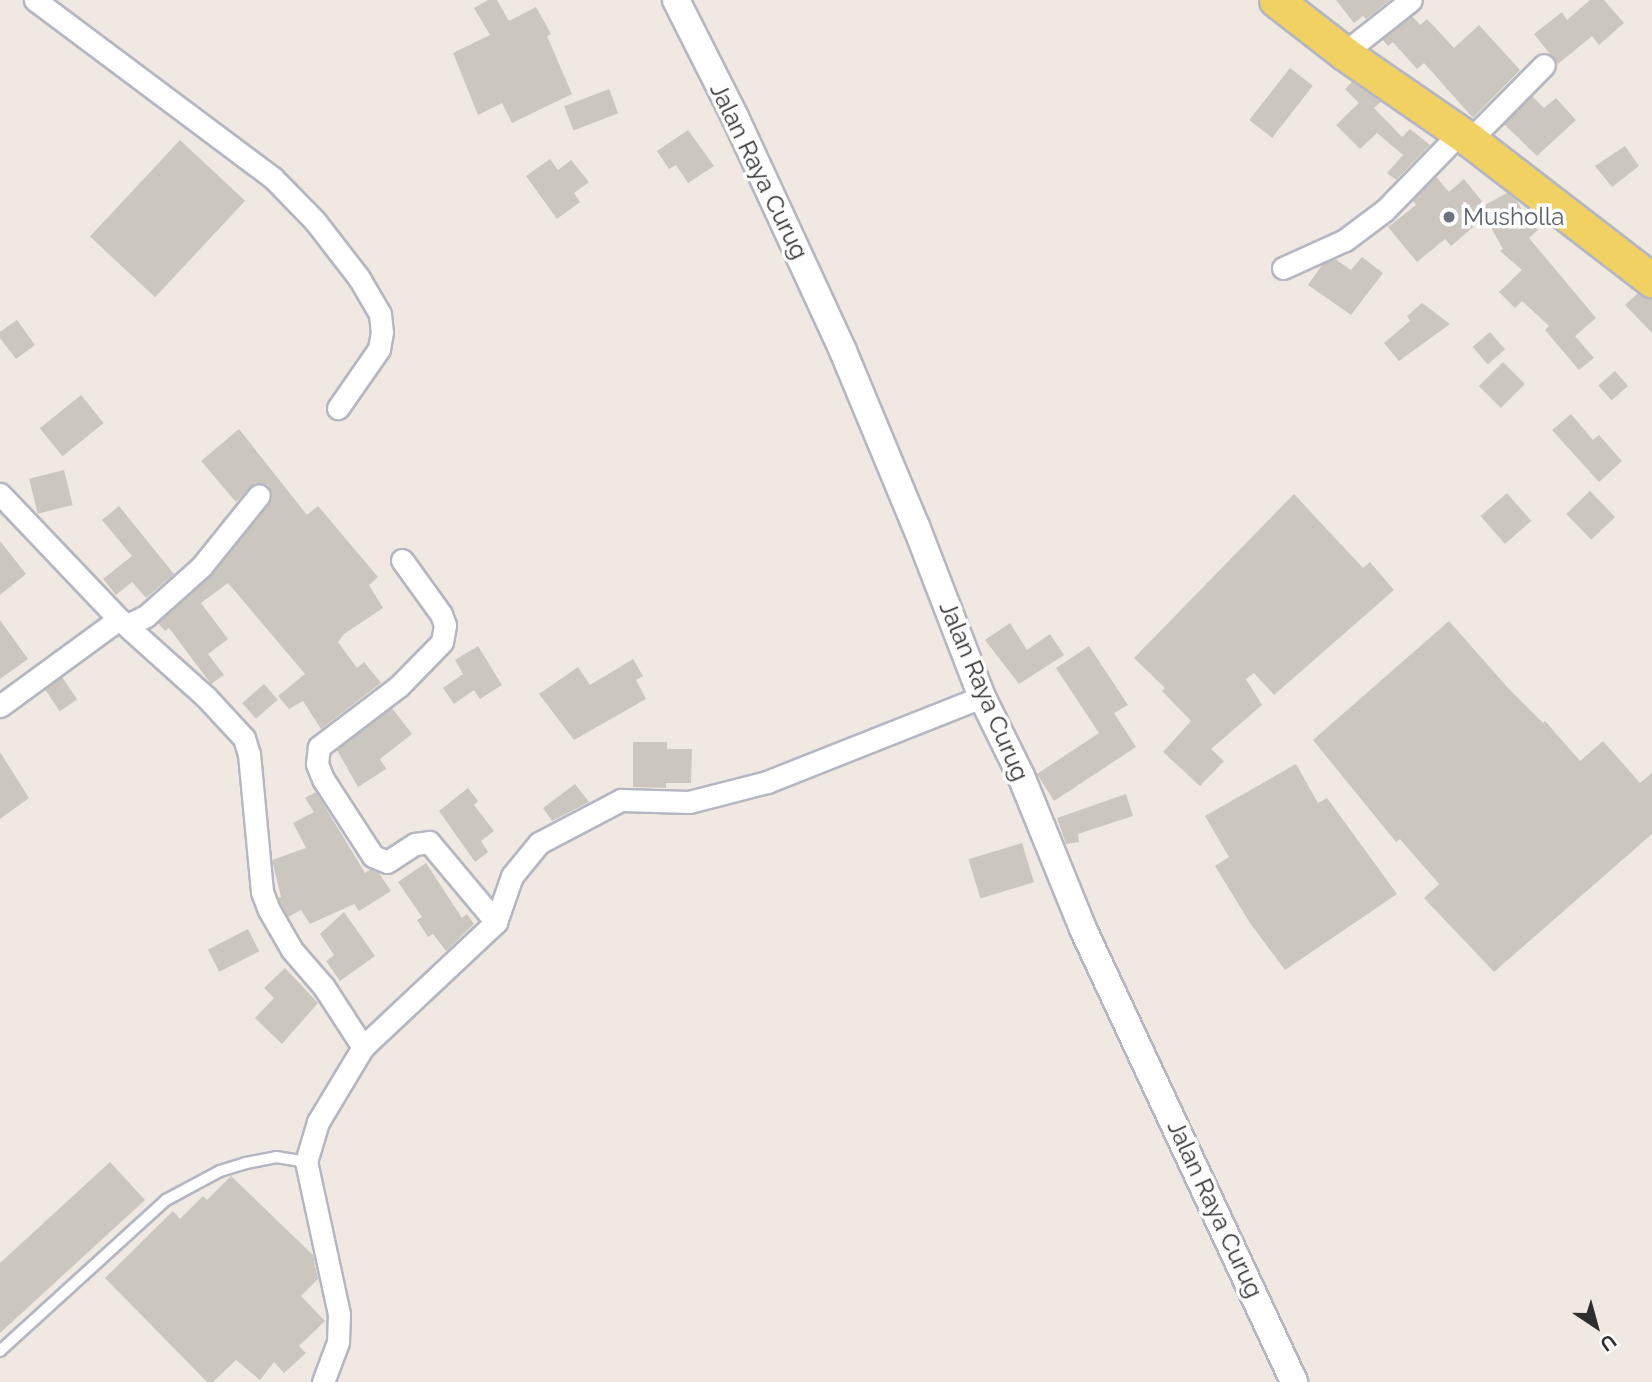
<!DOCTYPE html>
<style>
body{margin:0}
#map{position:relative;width:1652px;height:1382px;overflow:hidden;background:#efe9e1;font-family:Raleway,sans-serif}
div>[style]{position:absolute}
.building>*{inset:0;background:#cbc7bf;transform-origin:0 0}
.roads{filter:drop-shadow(2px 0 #b4b7c1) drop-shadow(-2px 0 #b4b7c1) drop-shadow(0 2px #b4b7c1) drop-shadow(0 -2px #b4b7c1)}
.service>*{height:10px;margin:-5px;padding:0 5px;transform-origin:5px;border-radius:5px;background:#fff}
.minor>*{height:21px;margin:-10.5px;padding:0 10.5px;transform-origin:10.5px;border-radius:10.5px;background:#fff}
.tertiary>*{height:26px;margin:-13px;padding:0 13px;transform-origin:13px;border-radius:13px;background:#fff}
.primary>*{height:33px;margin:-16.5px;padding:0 16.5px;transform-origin:16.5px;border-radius:16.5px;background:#f2d163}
.dots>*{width:19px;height:19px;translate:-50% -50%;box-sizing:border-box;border:4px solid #fff;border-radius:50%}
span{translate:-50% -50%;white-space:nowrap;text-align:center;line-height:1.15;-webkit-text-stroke:7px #fff;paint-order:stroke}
.street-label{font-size:24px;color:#2e2e2e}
.worship-label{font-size:24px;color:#5b616d}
.left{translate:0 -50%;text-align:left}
.north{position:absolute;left:1561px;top:1291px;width:70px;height:70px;-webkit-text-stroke:5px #fff;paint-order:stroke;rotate:144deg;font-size:19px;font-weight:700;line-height:28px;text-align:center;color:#2e2e2e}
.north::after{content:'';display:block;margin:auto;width:24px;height:32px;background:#2e2e2e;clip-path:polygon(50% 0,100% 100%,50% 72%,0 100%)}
</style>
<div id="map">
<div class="building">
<i style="clip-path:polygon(488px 0,497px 0,509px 21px,536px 7px,551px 34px,547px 36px,572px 94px,512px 123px,502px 103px,478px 115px,453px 53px,490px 35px,474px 8px)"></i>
<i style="clip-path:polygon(1336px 0,1390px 0,1366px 19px,1363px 16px,1354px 23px)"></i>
<i style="clip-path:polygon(1590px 0,1604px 0,1624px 23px,1599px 45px,1592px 36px,1558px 64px,1534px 34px,1562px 12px,1567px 20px)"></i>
<i style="clip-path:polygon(1412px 16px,1420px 25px,1427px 19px,1454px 48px,1479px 25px,1520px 70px,1473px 118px,1424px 63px,1417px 69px,1393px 42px,1388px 46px,1382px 39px)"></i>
<i style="left:1290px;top:68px;width:29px;height:66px;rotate:38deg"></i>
<i style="clip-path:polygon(1352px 82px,1381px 102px,1374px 108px,1402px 137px,1410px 129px,1430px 145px,1396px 180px,1387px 173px,1403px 155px,1377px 133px,1360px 149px,1336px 125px,1359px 103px,1345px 89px)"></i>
<i style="left:609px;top:89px;width:26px;height:48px;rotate:69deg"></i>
<i style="clip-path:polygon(1532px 96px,1544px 108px,1556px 98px,1576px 120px,1537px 156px,1504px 124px)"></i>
<i style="clip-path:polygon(688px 130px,714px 166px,688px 183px,676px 165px,669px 169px,657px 151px)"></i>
<i style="left:180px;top:140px;width:89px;height:132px;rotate:43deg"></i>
<i style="clip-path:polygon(1625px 146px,1639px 166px,1612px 187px,1595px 166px)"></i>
<i style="clip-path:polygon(550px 159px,558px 170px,571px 160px,589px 182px,574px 193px,580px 202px,557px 219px,526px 176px)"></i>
<i style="clip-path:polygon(1436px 177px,1449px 192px,1464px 179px,1485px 205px,1507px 193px,1517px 201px,1529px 222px,1538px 230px,1529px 238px,1596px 318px,1575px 336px,1594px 358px,1579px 370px,1545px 330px,1549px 326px,1522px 301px,1515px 308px,1499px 292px,1522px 270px,1500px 251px,1503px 249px,1485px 217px,1451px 246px,1445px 239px,1417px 262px,1388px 227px,1416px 205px,1413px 201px)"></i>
<i style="clip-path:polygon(1362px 257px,1383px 273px,1351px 315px,1308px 285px,1322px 265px,1335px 259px,1351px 270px)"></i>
<i style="clip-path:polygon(1638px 293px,1652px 300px,1652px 333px,1625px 305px)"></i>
<i style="clip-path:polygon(1422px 303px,1450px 324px,1399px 361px,1384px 343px,1410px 321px,1407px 316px)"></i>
<i style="clip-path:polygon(17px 320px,35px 345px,16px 359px,0 338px,0 332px)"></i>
<i style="left:1490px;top:332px;width:23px;height:23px;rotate:49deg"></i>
<i style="left:1503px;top:362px;width:31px;height:34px;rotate:45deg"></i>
<i style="left:1615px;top:371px;width:20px;height:22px;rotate:49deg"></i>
<i style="left:81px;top:395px;width:36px;height:53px;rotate:51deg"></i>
<i style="clip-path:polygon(1571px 414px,1593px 440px,1599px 435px,1622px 461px,1599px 482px,1552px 430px)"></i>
<i style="clip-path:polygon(239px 429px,307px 515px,318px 506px,378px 577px,369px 585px,383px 608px,344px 634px,338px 642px,357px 668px,364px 662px,381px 683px,321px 729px,303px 701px,289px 709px,278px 696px,305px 674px,228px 583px,201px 603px,228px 639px,208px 654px,224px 675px,211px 684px,169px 628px,165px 631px,158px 623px,211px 575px,272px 498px,268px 485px,255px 483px,236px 502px,201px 461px)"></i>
<i style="left:64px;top:470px;width:36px;height:36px;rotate:76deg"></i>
<i style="left:1590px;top:491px;width:36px;height:33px;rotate:46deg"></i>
<i style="left:1507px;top:493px;width:37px;height:35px;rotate:49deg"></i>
<i style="clip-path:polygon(1294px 494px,1363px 568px,1370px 562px,1394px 590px,1274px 695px,1254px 673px,1246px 679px,1262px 705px,1211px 749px,1224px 761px,1200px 786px,1163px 752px,1191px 721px,1162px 691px,1165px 688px,1134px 658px)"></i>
<i style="clip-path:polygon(119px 506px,174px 574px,146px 598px,132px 582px,116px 595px,103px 579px,132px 556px,102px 520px)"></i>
<i style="clip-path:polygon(0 541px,26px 574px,0 595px)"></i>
<i style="clip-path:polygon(0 620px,28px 659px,0 679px)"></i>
<i style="clip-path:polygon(1449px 621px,1508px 688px,1543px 723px,1545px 721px,1580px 761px,1603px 741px,1640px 783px,1652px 773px,1652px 834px,1494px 972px,1424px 898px,1439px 884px,1400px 839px,1396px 842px,1313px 740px)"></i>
<i style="clip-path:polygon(1010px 623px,1027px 650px,1050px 634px,1064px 655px,1019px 684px,985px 640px)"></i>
<i style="clip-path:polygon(478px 646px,502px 685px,480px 699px,474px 690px,454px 704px,443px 688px,463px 674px,455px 660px)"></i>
<i style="clip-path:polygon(1089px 646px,1128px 705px,1114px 713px,1136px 747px,1054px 801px,1037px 774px,1099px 733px,1056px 668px)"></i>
<i style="clip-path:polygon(633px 659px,643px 676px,636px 680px,646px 699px,574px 740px,539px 694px,578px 667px,590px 685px)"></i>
<i style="left:62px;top:677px;width:27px;height:21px;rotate:56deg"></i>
<i style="left:264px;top:684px;width:21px;height:29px;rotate:49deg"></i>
<i style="clip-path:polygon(392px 708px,412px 734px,380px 759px,386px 769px,358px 787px,337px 750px)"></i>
<i style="clip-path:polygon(633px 742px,667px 742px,667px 749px,692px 749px,691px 783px,666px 783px,666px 788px,633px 787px)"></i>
<i style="clip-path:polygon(0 752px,29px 798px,0 819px)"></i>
<i style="clip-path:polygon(1296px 764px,1318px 803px,1327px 798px,1397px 894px,1285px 970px,1250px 923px,1215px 866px,1229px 857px,1205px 816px)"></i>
<i style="clip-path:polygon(575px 784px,589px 802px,552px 821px,543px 808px)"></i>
<i style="clip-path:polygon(468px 788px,478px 801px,474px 805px,494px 831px,481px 841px,488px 852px,475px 862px,439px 811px)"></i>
<i style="clip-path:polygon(316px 792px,365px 873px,371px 869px,379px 873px,391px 891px,359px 911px,354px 904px,310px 924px,301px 910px,288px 917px,278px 898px,281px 897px,272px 860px,306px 848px,293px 823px,314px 812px,305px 798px)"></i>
<i style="clip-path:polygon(1126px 794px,1133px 816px,1078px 834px,1079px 842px,1066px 844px,1057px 818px)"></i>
<i style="left:1022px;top:843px;width:41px;height:56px;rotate:73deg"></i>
<i style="clip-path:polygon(426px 863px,462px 918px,467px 914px,474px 924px,446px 951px,433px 934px,428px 937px,417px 920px,422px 917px,398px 882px)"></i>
<i style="clip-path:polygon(344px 912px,375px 956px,340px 981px,326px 961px,334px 955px,320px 934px)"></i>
<i style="left:248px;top:929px;width:25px;height:45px;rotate:63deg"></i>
<i style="clip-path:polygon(285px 968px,318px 1003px,282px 1044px,255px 1018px,274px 998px,264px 988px)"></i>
<i style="clip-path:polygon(110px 1162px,145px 1200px,0 1333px,0 1263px)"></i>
<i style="clip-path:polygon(231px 1176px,313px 1255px,318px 1279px,301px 1296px,325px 1321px,299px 1346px,306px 1353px,284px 1373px,274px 1362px,260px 1380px,236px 1360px,213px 1382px,207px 1382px,105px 1278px,173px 1211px,180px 1219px,203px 1196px,207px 1200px)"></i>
</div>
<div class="roads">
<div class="service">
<i style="left:0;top:1351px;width:224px;rotate:-42.3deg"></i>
<i style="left:166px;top:1200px;width:61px;rotate:-28.2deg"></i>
<i style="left:220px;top:1171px;width:27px;rotate:-17deg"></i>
<i style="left:246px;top:1163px;width:31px;rotate:-11deg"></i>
<i style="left:276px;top:1157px;width:30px;rotate:9deg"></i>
</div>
<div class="minor">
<i style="left:35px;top:0;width:297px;rotate:36.8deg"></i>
<i style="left:273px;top:178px;width:60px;rotate:45.7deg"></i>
<i style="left:315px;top:221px;width:72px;rotate:52.3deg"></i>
<i style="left:359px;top:278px;width:42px;rotate:59.7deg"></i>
<i style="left:380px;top:314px;width:18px;rotate:84deg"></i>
<i style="left:382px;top:332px;width:17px;rotate:100deg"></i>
<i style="left:379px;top:349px;width:72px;rotate:124.8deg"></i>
<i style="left:1344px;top:53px;width:85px;rotate:-38.3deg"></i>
<i style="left:1470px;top:140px;width:105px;rotate:-45.4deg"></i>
<i style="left:1283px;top:268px;width:68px;rotate:-24.3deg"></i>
<i style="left:1345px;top:240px;width:50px;rotate:-36.9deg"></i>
<i style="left:1385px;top:210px;width:107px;rotate:-45.8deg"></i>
<i style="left:0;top:494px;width:173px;rotate:46.4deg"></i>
<i style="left:119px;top:619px;width:117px;rotate:41.9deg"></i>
<i style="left:206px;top:697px;width:56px;rotate:47.2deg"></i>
<i style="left:244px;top:738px;width:17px;rotate:73deg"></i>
<i style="left:249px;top:754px;width:139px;rotate:84.6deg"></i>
<i style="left:262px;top:892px;width:19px;rotate:69deg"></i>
<i style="left:269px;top:910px;width:46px;rotate:60.1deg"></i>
<i style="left:292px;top:950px;width:49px;rotate:49.1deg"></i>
<i style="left:324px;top:987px;width:72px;rotate:57deg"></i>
<i style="left:402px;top:560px;width:67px;rotate:54.2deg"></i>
<i style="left:441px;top:614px;width:12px;rotate:70deg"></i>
<i style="left:445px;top:625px;width:17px;rotate:100deg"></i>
<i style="left:442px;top:642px;width:62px;rotate:134.3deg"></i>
<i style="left:399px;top:686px;width:101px;rotate:142.7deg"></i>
<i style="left:319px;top:747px;width:17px;rotate:97deg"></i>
<i style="left:317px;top:764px;width:16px;rotate:68deg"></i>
<i style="left:323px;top:779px;width:92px;rotate:57deg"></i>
<i style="left:373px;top:856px;width:15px;rotate:23deg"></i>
<i style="left:387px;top:862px;width:33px;rotate:-33deg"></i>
<i style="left:415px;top:844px;width:14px;rotate:-8deg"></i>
<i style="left:429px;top:842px;width:104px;rotate:50.1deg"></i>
<i style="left:127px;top:625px;width:21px;rotate:-25deg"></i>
<i style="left:146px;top:616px;width:74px;rotate:-41.7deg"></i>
<i style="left:201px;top:567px;width:92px;rotate:-51.1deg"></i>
<i style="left:0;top:706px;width:147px;rotate:-36.2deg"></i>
<i style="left:323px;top:1382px;width:43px;rotate:-69.4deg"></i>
<i style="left:338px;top:1342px;width:28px;rotate:-88deg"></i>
<i style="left:339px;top:1314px;width:156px;rotate:-102.2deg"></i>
<i style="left:306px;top:1162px;width:42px;rotate:-73.3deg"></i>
<i style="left:318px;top:1122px;width:87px;rotate:-59deg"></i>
<i style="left:363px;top:1047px;width:183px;rotate:-43.2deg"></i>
<i style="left:496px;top:922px;width:49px;rotate:-70.8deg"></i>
<i style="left:512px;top:876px;width:43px;rotate:-50.7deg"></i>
<i style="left:539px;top:843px;width:93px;rotate:-27.7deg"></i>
<i style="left:621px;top:800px;width:68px;rotate:1.7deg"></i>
<i style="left:689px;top:802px;width:81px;rotate:-14.4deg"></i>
<i style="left:767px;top:782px;width:231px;rotate:-21.6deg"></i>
</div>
<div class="tertiary">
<i style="left:676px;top:0;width:131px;rotate:63.2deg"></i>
<i style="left:735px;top:117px;width:258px;rotate:65.2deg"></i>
<i style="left:843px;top:351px;width:190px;rotate:67.4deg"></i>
<i style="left:916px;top:526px;width:183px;rotate:68.9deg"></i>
<i style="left:982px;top:697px;width:88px;rotate:63.7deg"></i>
<i style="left:1021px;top:776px;width:165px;rotate:67.9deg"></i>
<i style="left:1083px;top:929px;width:500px;rotate:65deg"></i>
</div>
<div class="primary">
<i style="left:1276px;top:0;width:86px;rotate:37.9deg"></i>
<i style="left:1344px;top:53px;width:153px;rotate:34.6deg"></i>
<i style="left:1470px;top:140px;width:230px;rotate:37.6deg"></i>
</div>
</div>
<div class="dots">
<i style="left:1449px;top:217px;background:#6b7280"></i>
</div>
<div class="street-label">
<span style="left:759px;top:171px;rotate:64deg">Jalan Raya Curug</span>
<span style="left:984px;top:691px;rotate:67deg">Jalan Raya Curug</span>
<span style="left:1215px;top:1209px;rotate:65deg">Jalan Raya Curug</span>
</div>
<div class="worship-label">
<span class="left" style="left:1463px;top:217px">Musholla</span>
</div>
<div class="north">U</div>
</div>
